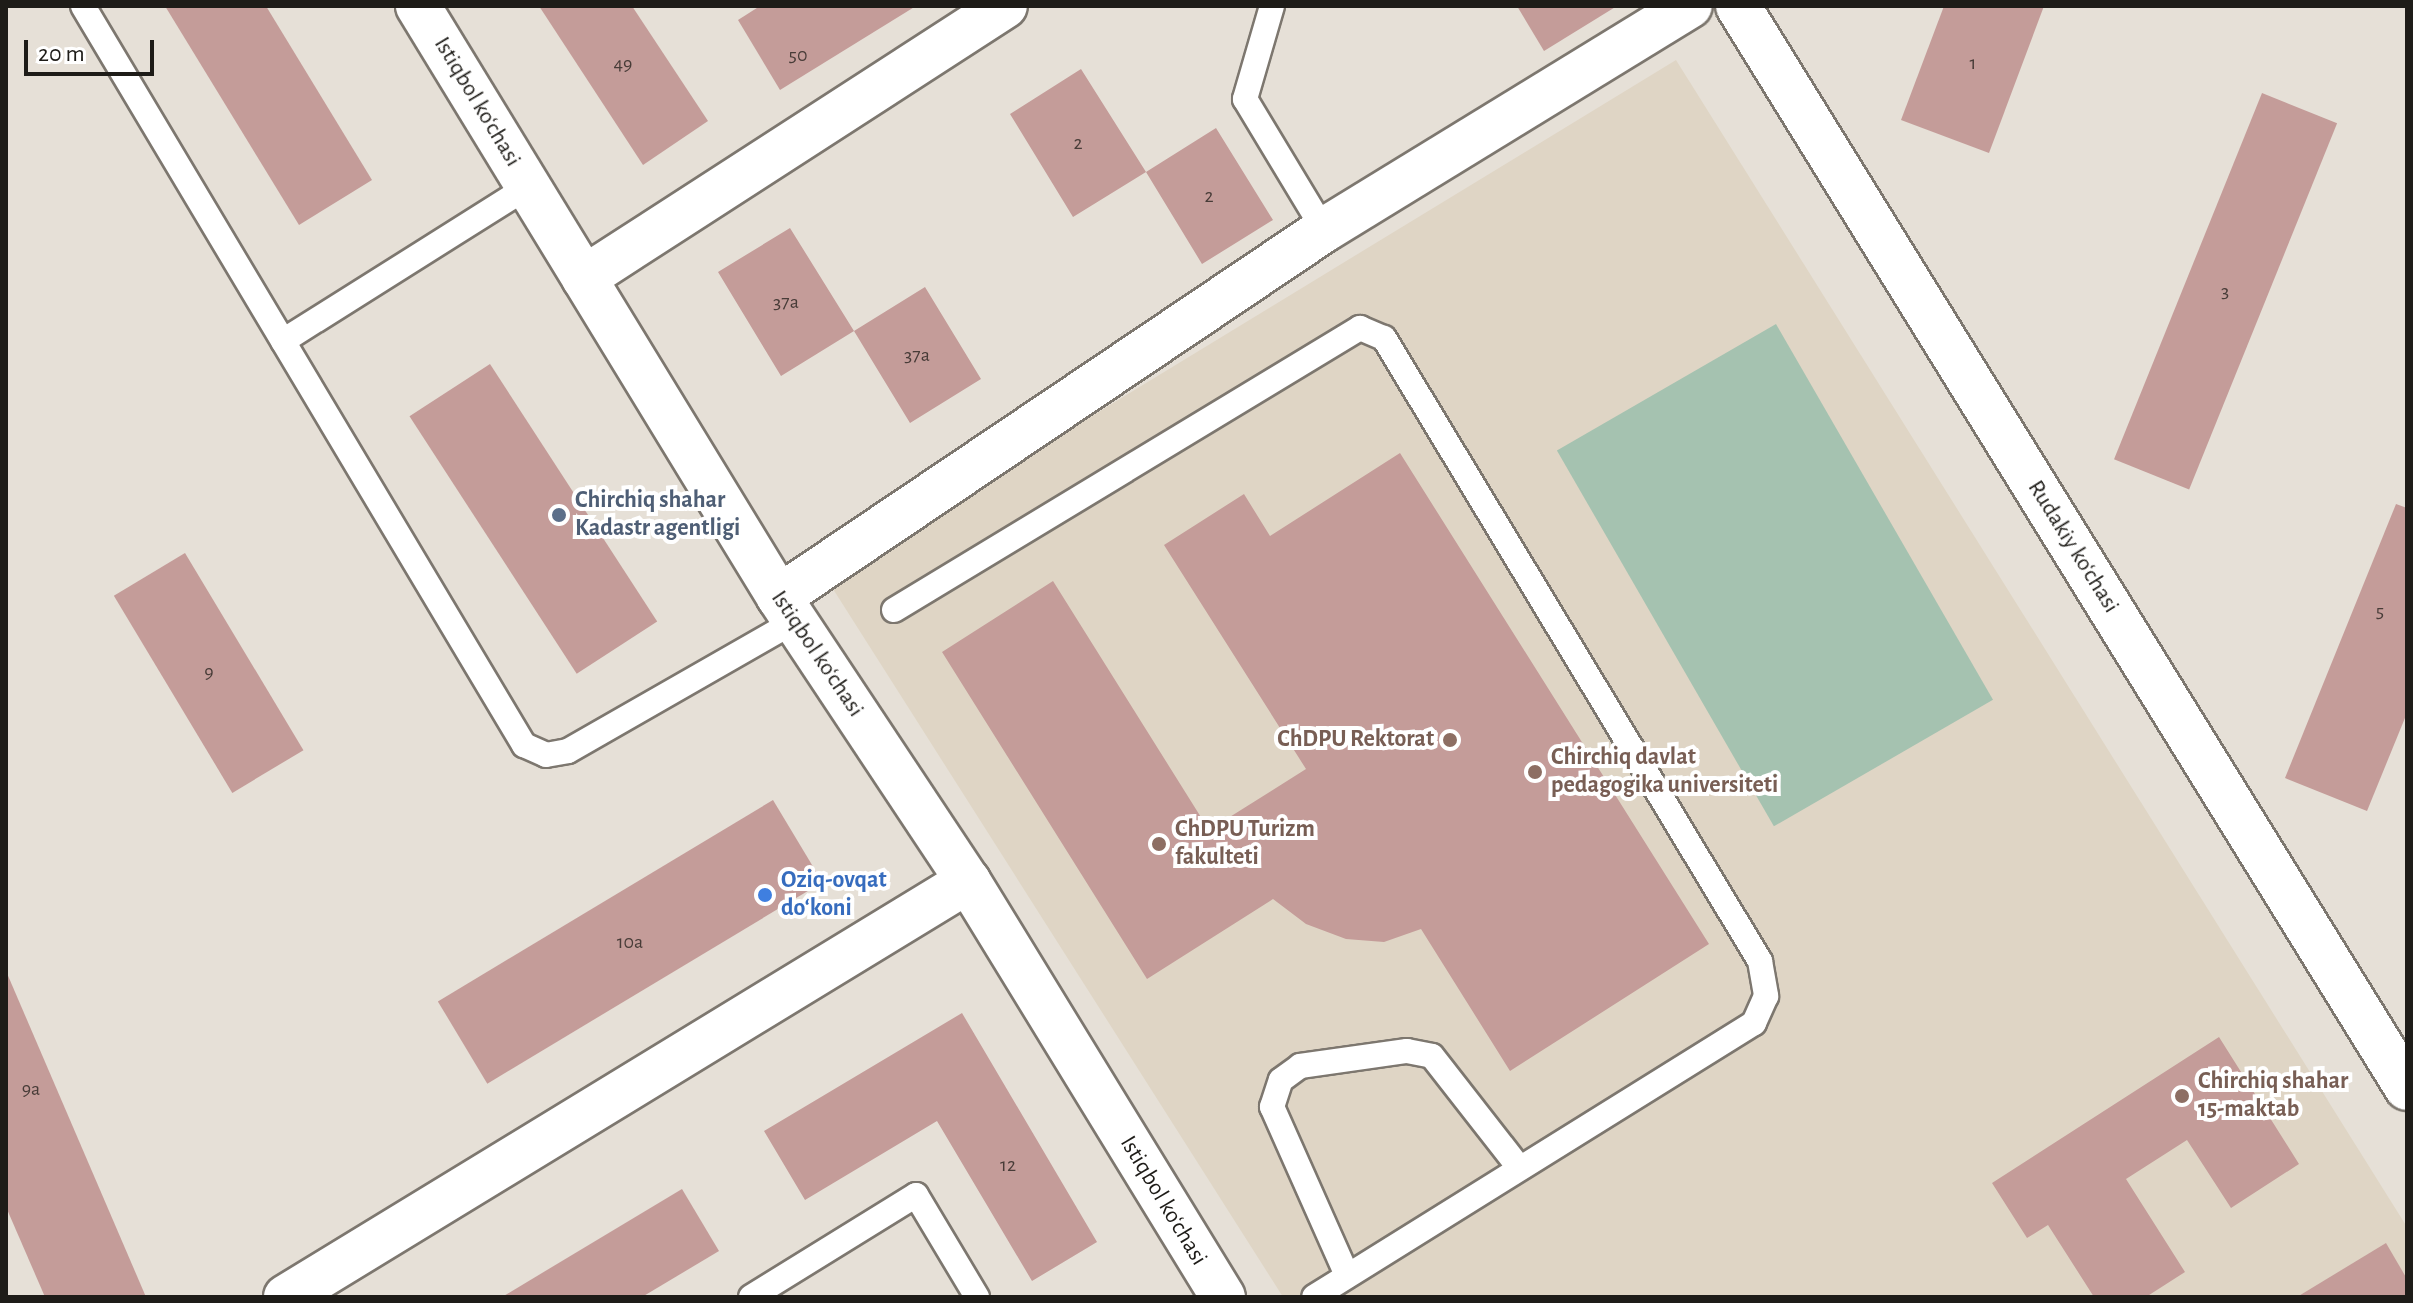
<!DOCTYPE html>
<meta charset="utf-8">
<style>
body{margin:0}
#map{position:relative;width:2413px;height:1303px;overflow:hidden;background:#e6e0d7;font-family:"Alegreya Sans",sans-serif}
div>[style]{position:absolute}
.built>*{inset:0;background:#dfd5c5}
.green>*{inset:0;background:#a5c2b0;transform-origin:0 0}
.building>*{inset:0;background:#c49c99;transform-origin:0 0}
.roads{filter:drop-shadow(2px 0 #7d776f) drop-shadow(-2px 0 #7d776f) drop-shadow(0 2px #7d776f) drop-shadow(0 -2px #7d776f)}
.service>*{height:24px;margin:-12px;padding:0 12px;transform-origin:12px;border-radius:12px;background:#fff}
.minor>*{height:44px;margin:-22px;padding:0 22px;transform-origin:22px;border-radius:22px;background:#fff}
.dots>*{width:22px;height:22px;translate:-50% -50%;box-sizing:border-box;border:4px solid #fff;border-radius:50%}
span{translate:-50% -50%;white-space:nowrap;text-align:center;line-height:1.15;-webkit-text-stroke:8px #fff;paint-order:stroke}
.number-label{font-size:20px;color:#483c38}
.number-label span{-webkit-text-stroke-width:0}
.street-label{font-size:24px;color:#1e1c18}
.service-label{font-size:24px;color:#4e5e75;font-weight:700}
.left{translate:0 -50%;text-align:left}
.education-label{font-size:24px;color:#785e54;font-weight:700}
.right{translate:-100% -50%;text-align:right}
.shop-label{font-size:24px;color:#366cbe;font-weight:700}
.frame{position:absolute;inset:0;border:8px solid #1e1c18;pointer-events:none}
.scale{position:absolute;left:24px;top:40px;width:130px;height:36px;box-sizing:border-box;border:4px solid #1e1c18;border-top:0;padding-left:10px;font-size:24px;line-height:28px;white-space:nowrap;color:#1e1c18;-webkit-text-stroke:6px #fff;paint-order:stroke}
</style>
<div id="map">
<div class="built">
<i style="clip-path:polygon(1676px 60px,2407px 1227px,2407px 1297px,1283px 1297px,826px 578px)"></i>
</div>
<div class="green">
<i style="left:1776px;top:324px;width:434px;height:253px;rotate:60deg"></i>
</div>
<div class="building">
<i style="clip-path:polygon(165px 6px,266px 6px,372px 180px,299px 225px)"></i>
<i style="clip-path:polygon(539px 6px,632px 6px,708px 121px,643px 165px)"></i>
<i style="clip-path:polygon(760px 6px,916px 6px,780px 90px,738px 20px)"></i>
<i style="clip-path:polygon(1517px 6px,1617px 6px,1544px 51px)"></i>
<i style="clip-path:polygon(1944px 6px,2044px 6px,1989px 153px,1901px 120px)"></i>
<i style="clip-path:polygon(1081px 69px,1146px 172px,1216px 128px,1273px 220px,1202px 264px,1146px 172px,1073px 217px,1010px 114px)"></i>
<i style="left:2262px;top:93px;width:81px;height:395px;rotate:22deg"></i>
<i style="clip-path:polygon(790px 228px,854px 331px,925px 287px,981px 379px,910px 423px,854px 331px,781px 376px,718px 272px)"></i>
<i style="left:490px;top:364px;width:307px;height:96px;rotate:57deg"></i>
<i style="clip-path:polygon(1400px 453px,1709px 944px,1510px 1071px,1421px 929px,1384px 942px,1346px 939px,1306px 924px,1273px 899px,1147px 979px,942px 652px,1053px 581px,1209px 830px,1306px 769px,1164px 545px,1244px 494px,1270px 536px)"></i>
<i style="clip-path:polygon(2396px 504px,2407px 508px,2407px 713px,2367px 811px,2285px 778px)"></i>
<i style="left:185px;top:553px;width:230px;height:83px;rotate:59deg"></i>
<i style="left:773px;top:800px;width:96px;height:391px;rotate:59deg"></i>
<i style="clip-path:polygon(6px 971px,146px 1297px,45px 1297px,6px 1207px)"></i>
<i style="clip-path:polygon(962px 1013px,1097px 1242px,1032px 1281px,937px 1121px,805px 1200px,764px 1131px)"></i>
<i style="clip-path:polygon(2219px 1037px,2299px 1164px,2231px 1208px,2187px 1140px,2126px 1179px,2185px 1272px,2146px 1297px,2094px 1297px,2048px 1225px,2027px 1238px,1992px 1183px)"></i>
<i style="clip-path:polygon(682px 1189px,719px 1251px,642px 1297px,502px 1297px)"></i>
<i style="clip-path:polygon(2386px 1243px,2407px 1279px,2407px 1297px,2297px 1297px)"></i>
</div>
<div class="roads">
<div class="service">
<i style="left:83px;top:6px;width:861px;rotate:59.17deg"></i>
<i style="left:524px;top:745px;width:24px;rotate:24deg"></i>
<i style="left:546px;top:755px;width:22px;rotate:-10deg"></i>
<i style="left:568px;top:751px;width:262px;rotate:-29.8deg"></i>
<i style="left:1272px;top:6px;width:97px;rotate:106.2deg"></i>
<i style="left:1245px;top:99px;width:153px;rotate:58.9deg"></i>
<i style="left:283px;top:341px;width:289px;rotate:-32.2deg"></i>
<i style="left:894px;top:610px;width:545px;rotate:-31.18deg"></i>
<i style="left:1360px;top:328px;width:26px;rotate:23deg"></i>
<i style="left:1384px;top:338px;width:728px;rotate:58.89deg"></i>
<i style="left:1760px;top:961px;width:36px;rotate:80deg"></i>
<i style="left:1766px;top:996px;width:30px;rotate:114deg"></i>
<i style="left:1754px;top:1023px;width:518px;rotate:148.09deg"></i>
<i style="left:1346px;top:1273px;width:182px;rotate:-114deg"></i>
<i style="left:1272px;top:1107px;width:28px;rotate:-72deg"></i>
<i style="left:1281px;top:1080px;width:24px;rotate:-36deg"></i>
<i style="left:1300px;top:1066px;width:108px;rotate:-8deg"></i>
<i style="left:1407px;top:1051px;width:25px;rotate:11deg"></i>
<i style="left:1432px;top:1056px;width:140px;rotate:52deg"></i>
<i style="left:751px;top:1297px;width:194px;rotate:-31.7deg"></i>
<i style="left:916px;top:1195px;width:119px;rotate:59.1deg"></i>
</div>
<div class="minor">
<i style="left:418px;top:6px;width:693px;rotate:58.58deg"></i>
<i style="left:779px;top:597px;width:341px;rotate:56.4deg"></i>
<i style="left:968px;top:881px;width:488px;rotate:58.5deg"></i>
<i style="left:1738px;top:6px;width:1272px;rotate:58.27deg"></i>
<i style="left:584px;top:278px;width:501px;rotate:-32.87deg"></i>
<i style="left:779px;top:597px;width:657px;rotate:-33.96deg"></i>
<i style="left:1324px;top:230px;width:429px;rotate:-31.5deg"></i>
<i style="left:286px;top:1297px;width:799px;rotate:-31.38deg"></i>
</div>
</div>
<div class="dots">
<i style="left:559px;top:515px;background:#5c6f8a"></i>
<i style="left:1450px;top:740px;background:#8d6e63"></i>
<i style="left:1535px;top:772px;background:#8d6e63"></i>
<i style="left:1159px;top:844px;background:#8d6e63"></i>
<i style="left:765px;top:895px;background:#3f7fe0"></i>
<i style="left:2182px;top:1096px;background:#8d6e63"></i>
</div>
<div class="number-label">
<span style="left:798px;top:55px">50</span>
<span style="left:1973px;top:63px">1</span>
<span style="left:623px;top:64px">49</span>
<span style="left:1078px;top:143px">2</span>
<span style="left:1209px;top:196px">2</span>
<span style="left:2225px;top:291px">3</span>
<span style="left:786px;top:302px">37a</span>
<span style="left:917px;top:355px">37a</span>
<span style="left:2380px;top:611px">5</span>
<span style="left:209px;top:672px">9</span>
<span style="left:630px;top:942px">10a</span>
<span style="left:31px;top:1089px">9a</span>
<span style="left:1008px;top:1165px">12</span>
</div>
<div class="street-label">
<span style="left:477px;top:102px;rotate:59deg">Istiqbol ko‘chasi</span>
<span style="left:2073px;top:547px;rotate:58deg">Rudakiy ko‘chasi</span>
<span style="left:817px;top:654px;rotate:56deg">Istiqbol ko‘chasi</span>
<span style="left:1163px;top:1201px;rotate:59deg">Istiqbol ko‘chasi</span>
</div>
<div class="service-label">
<span class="left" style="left:575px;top:515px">Chirchiq shahar<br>Kadastr agentligi</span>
</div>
<div class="education-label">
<span class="right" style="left:1434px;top:740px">ChDPU Rektorat</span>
<span class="left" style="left:1551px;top:772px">Chirchiq davlat<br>pedagogika universiteti</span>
<span class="left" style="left:1175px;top:844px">ChDPU Turizm<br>fakulteti</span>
<span class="left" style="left:2198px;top:1096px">Chirchiq shahar<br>15-maktab</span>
</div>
<div class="shop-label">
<span class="left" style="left:781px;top:895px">Oziq-ovqat<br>do‘koni</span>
</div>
<div class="frame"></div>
<div class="scale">20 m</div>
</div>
